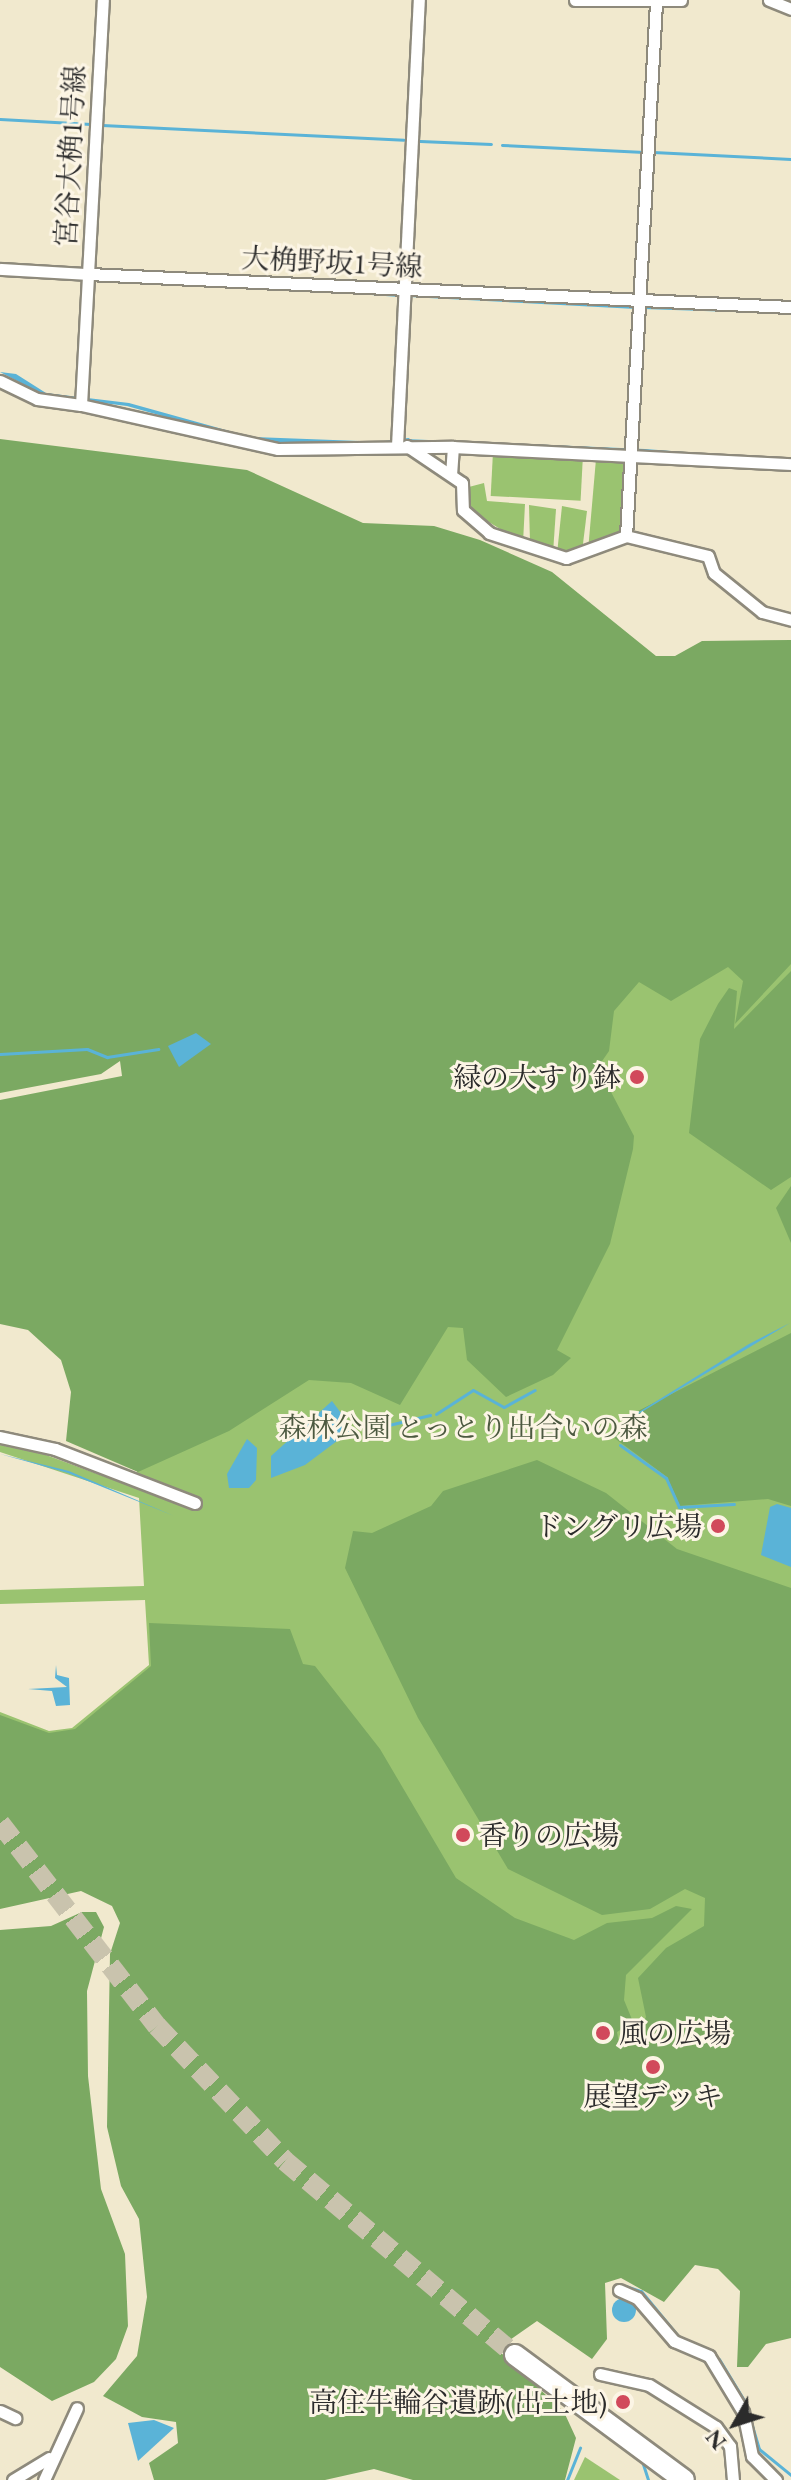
<!DOCTYPE html>
<meta charset="utf-8">
<style>
body{margin:0}
#map{position:relative;width:791px;height:2480px;overflow:hidden;background:#f1e9ce;font-family:"EB Garamond","Noto Serif JP",serif}
div>[style]{position:absolute}
.green>*{inset:0;background:#9ac370;transform-origin:0 0}
.forest>*{inset:0;background:#7ba962}
.water>*{inset:0;background:#5ab3d7}
.round{border-radius:50%}
.stream>*{height:3px;margin:-1.5px;padding:0 1.5px;transform-origin:1.5px;border-radius:1.5px;background:#5ab3d7}
.motorway-tunnel>*{height:20px;margin-top:-10px;transform-origin:0;background:repeating-linear-gradient(90deg,#c9c3ad 0 20px,transparent 0 30px)}
.roads{filter:drop-shadow(2px 0 #8e8a7c) drop-shadow(-2px 0 #8e8a7c) drop-shadow(0 2px #8e8a7c) drop-shadow(0 -2px #8e8a7c)}
.minor>*{height:11px;margin:-5.5px;padding:0 5.5px;transform-origin:5.5px;border-radius:5.5px;background:#fff}
.motorway>*{height:20px;margin:-10px;padding:0 10px;transform-origin:10px;border-radius:10px;background:#fff}
.dots>*{width:22px;height:22px;translate:-50% -50%;box-sizing:border-box;border:4px solid #fcf5e5;border-radius:50%}
span{translate:-50% -50%;white-space:nowrap;text-align:center;line-height:1.15;-webkit-text-stroke:6px #fcf5e5;paint-order:stroke}
.street-label{font-size:28px;color:#2b2b2b}
.poi-label{font-size:28px;color:#2b2b2b}
.right{translate:-100% -50%;text-align:right}
.left{translate:0 -50%;text-align:left}
.park-label{font-size:28px;color:#4c5940}
.north{position:absolute;left:695px;top:2384px;width:80px;height:80px;-webkit-text-stroke:6px #fcf5e5;paint-order:stroke;rotate:231deg;font-size:22px;font-weight:700;line-height:32px;text-align:center;color:#2b2b2b}
.north::after{content:'';display:block;margin:auto;width:28px;height:36px;background:#2b2b2b;clip-path:polygon(50% 0,100% 100%,50% 72%,0 100%)}
</style>
<div id="map">
<div class="green">
<i style="left:493px;top:452px;width:90px;height:44px;rotate:3deg"></i>
<i style="clip-path:polygon(626px 458px,624px 533px,588px 551px,596px 459px)"></i>
<i style="clip-path:polygon(484px 483px,487px 501px,525px 504px,523px 543px,466px 508px,465px 488px)"></i>
<i style="clip-path:polygon(529px 505px,556px 509px,553px 553px,530px 542px)"></i>
<i style="clip-path:polygon(562px 506px,587px 511px,582px 552px,557px 554px)"></i>
<i style="clip-path:polygon(708px 821px,791px 849px,791px 2010px,765px 2019px,708px 2060px,660px 2079px,318px 1975px,4px 1860px,0 1865px,0 1712px,49px 1731px,72px 1728px,149px 1665px,145px 1600px,0 1604px,0 1590px,144px 1586px,139px 1498px,0 1452px,0 1445px,46px 1455px,138px 1489px,133px 1397px,40px 1307px,0 1303px,0 1194px,41px 1191px)"></i>
<i style="clip-path:polygon(585px 2457px,620px 2480px,574px 2480px)"></i>
</div>
<div class="forest">
<i style="clip-path:polygon(0 439px,247px 470px,363px 523px,434px 526px,480px 540px,552px 572px,656px 656px,675px 656px,702px 641px,791px 640px,791px 964px,735px 1024px,743px 981px,728px 967px,671px 1001px,639px 982px,614px 1011px,609px 1051px,598px 1067px,634px 1136px,633px 1149px,610px 1244px,557px 1350px,571px 1358px,553px 1375px,506px 1397px,467px 1360px,463px 1328px,448px 1327px,400px 1405px,351px 1383px,309px 1380px,229px 1431px,138px 1472px,66px 1441px,71px 1392px,61px 1360px,28px 1330px,0 1324px,0 1100px,122px 1076px,120px 1061px,101px 1074px,0 1093px)"></i>
<i style="clip-path:polygon(791px 971px,791px 1177px,771px 1190px,689px 1133px,700px 1039px,718px 1004px,729px 988px,737px 991px,734px 1029px)"></i>
<i style="clip-path:polygon(791px 1186px,791px 1243px,776px 1208px)"></i>
<i style="clip-path:polygon(791px 1333px,791px 1506px,768px 1499px,680px 1506px,667px 1477px,613px 1437px,632px 1414px)"></i>
<i style="clip-path:polygon(537px 1460px,606px 1493px,677px 1549px,791px 1588px,791px 2338px,766px 2344px,748px 2367px,737px 2367px,740px 2291px,718px 2269px,695px 2265px,664px 2302px,621px 2278px,605px 2283px,607px 2339px,592px 2359px,537px 2321px,497px 2349px,564px 2412px,576px 2438px,565px 2480px,413px 2480px,374px 2469px,325px 2480px,154px 2480px,149px 2463px,178px 2443px,176px 2422px,142px 2417px,103px 2396px,137px 2356px,147px 2297px,139px 2219px,121px 2186px,107px 2127px,110px 1954px,120px 1923px,112px 1906px,81px 1891px,0 1909px,0 1715px,49px 1733px,75px 1729px,151px 1666px,149px 1623px,290px 1629px,303px 1664px,315px 1666px,380px 1749px,456px 1878px,515px 1918px,574px 1940px,607px 1923px,652px 1918px,676px 1906px,692px 1909px,626px 1975px,624px 2000px,633px 2022px,617px 2032px,619px 2043px,634px 2040px,646px 2017px,638px 1978px,666px 1948px,704px 1926px,705px 1898px,685px 1889px,650px 1909px,602px 1915px,508px 1869px,418px 1718px,345px 1568px,353px 1531px,372px 1533px,431px 1506px,443px 1491px)"></i>
<i style="clip-path:polygon(82px 1912px,96px 1912px,104px 1927px,87px 1991px,88px 2076px,101px 2189px,125px 2254px,128px 2326px,116px 2359px,94px 2382px,52px 2401px,0 2367px,0 1930px,51px 1926px)"></i>
</div>
<div class="water">
<i style="clip-path:polygon(0 372px,16px 374px,46px 393px,129px 403px,251px 437px,386px 442px,351px 448px,251px 441px,127px 406px,46px 396px)"></i>
<i style="clip-path:polygon(405px 439px,645px 449px,791px 460px,410px 441px)"></i>
<i style="clip-path:polygon(196px 1033px,211px 1044px,179px 1067px,168px 1046px)"></i>
<i style="clip-path:polygon(790px 1323px,635px 1416px,634px 1415px,749px 1344px)"></i>
<i style="clip-path:polygon(332px 1401px,353px 1429px,305px 1465px,271px 1478px,271px 1456px)"></i>
<i style="clip-path:polygon(247px 1439px,257px 1448px,256px 1480px,249px 1488px,229px 1488px,227px 1474px)"></i>
<i style="clip-path:polygon(0 1454px,69px 1471px,174px 1516px,68px 1473px)"></i>
<i style="clip-path:polygon(777px 1504px,791px 1508px,791px 1567px,761px 1555px,770px 1507px)"></i>
<i style="clip-path:polygon(56px 1665px,57px 1675px,69px 1678px,70px 1705px,56px 1706px,52px 1691px,28px 1689px,67px 1687px,55px 1678px)"></i>
<i class="round" style="left:612px;top:2298px;width:24px;height:24px"></i>
<i style="clip-path:polygon(154px 2420px,174px 2428px,138px 2461px,128px 2423px)"></i>
</div>
<div class="stream">
<i style="left:0;top:119px;width:91px;rotate:3.1deg"></i>
<i style="left:102px;top:125px;width:302px;rotate:2.8deg"></i>
<i style="left:420px;top:141px;width:71px;rotate:2.4deg"></i>
<i style="left:502px;top:145px;width:142px;rotate:2.8deg"></i>
<i style="left:653px;top:152px;width:138px;rotate:2.9deg"></i>
<i style="left:343px;top:291px;width:56px;rotate:4.1deg"></i>
<i style="left:409px;top:295px;width:227px;rotate:3deg"></i>
<i style="left:643px;top:307px;width:148px;rotate:1.9deg"></i>
<i style="left:384px;top:442px;width:24px;rotate:-7deg"></i>
<i style="left:232px;top:444px;width:25px;rotate:12deg"></i>
<i style="left:307px;top:454px;width:76px;rotate:-0.8deg"></i>
<i style="left:0;top:1054px;width:87px;rotate:-3.3deg"></i>
<i style="left:87px;top:1049px;width:22px;rotate:22deg"></i>
<i style="left:107px;top:1057px;width:52px;rotate:-8.9deg"></i>
<i style="left:436px;top:1414px;width:44px;rotate:-33deg"></i>
<i style="left:473px;top:1390px;width:35px;rotate:29deg"></i>
<i style="left:504px;top:1407px;width:35px;rotate:-29deg"></i>
<i style="left:364px;top:1431px;width:68px;rotate:-13.6deg"></i>
<i style="left:620px;top:1445px;width:57px;rotate:35.7deg"></i>
<i style="left:666px;top:1478px;width:32px;rotate:66deg"></i>
<i style="left:679px;top:1507px;width:55px;rotate:-3.1deg"></i>
<i style="left:619px;top:2284px;width:23px;rotate:18deg"></i>
<i style="left:641px;top:2291px;width:58px;rotate:50.6deg"></i>
<i style="left:678px;top:2336px;width:38px;rotate:25deg"></i>
<i style="left:719px;top:2359px;width:50px;rotate:58.8deg"></i>
<i style="left:745px;top:2402px;width:49px;rotate:73.4deg"></i>
<i style="left:759px;top:2449px;width:41px;rotate:39.1deg"></i>
<i style="left:641px;top:2458px;width:23px;rotate:72deg"></i>
<i style="left:567px;top:2480px;width:35px;rotate:-68deg"></i>
</div>
<div class="motorway-tunnel">
<i style="left:0;top:1823px;width:257px;rotate:52.3deg"></i>
<i style="left:157px;top:2026px;width:186px;rotate:46.5deg"></i>
<i style="left:285px;top:2161px;width:301px;rotate:40.1deg"></i>
</div>
<div class="roads">
<div class="minor">
<i style="left:575px;top:0;width:106px"></i>
<i style="left:769px;top:0;width:24px;rotate:22deg"></i>
<i style="left:0;top:269px;width:88px;rotate:3.3deg"></i>
<i style="left:88px;top:274px;width:274px;rotate:-86.9deg"></i>
<i style="left:0;top:381px;width:41px;rotate:25.9deg"></i>
<i style="left:37px;top:399px;width:44px;rotate:7.8deg"></i>
<i style="left:81px;top:405px;width:131px;rotate:-86.9deg"></i>
<i style="left:88px;top:274px;width:704px;rotate:2.69deg"></i>
<i style="left:81px;top:405px;width:202px;rotate:12.6deg"></i>
<i style="left:278px;top:449px;width:175px;rotate:-0.7deg"></i>
<i style="left:453px;top:447px;width:338px;rotate:2.9deg"></i>
<i style="left:397px;top:446px;width:447px;rotate:-87.2deg"></i>
<i style="left:407px;top:446px;width:66px;rotate:33.9deg"></i>
<i style="left:462px;top:483px;width:27px;rotate:88deg"></i>
<i style="left:463px;top:510px;width:35px;rotate:41deg"></i>
<i style="left:489px;top:533px;width:81px;rotate:18deg"></i>
<i style="left:566px;top:558px;width:64px;rotate:-20.1deg"></i>
<i style="left:626px;top:536px;width:84px;rotate:13.7deg"></i>
<i style="left:708px;top:556px;width:18px;rotate:71deg"></i>
<i style="left:714px;top:573px;width:62px;rotate:39.1deg"></i>
<i style="left:762px;top:612px;width:30px;rotate:15deg"></i>
<i style="left:451px;top:475px;width:28px;rotate:-86deg"></i>
<i style="left:626px;top:536px;width:534px;rotate:-86.78deg"></i>
<i style="left:0;top:1437px;width:56px;rotate:12.3deg"></i>
<i style="left:55px;top:1449px;width:150px;rotate:21.1deg"></i>
<i style="left:619px;top:2290px;width:20px;rotate:24deg"></i>
<i style="left:637px;top:2298px;width:57px;rotate:49.3deg"></i>
<i style="left:674px;top:2341px;width:38px;rotate:23deg"></i>
<i style="left:709px;top:2356px;width:66px;rotate:58.7deg"></i>
<i style="left:743px;top:2412px;width:45px;rotate:78.4deg"></i>
<i style="left:752px;top:2456px;width:34px;rotate:45deg"></i>
<i style="left:600px;top:2374px;width:50px;rotate:12.7deg"></i>
<i style="left:649px;top:2385px;width:79px;rotate:32.1deg"></i>
<i style="left:716px;top:2427px;width:24px;rotate:54deg"></i>
<i style="left:730px;top:2446px;width:34px;rotate:85deg"></i>
<i style="left:0;top:2411px;width:17px;rotate:25deg"></i>
<i style="left:13px;top:2480px;width:42px;rotate:-31.4deg"></i>
<i style="left:44px;top:2480px;width:79px;rotate:-65.4deg"></i>
</div>
<div class="motorway">
<i style="left:515px;top:2355px;width:210px;rotate:36.5deg"></i>
</div>
</div>
<div class="dots">
<i style="left:637px;top:1077px;background:#d1495b"></i>
<i style="left:718px;top:1526px;background:#d1495b"></i>
<i style="left:463px;top:1835px;background:#d1495b"></i>
<i style="left:603px;top:2033px;background:#d1495b"></i>
<i style="left:653px;top:2067px;background:#d1495b"></i>
<i style="left:623px;top:2402px;background:#d1495b"></i>
</div>
<div class="street-label">
<span style="left:70px;top:156px;rotate:-87deg">宮谷大桷1号線</span>
<span style="left:332px;top:262px;rotate:3deg">大桷野坂1号線</span>
</div>
<div class="poi-label">
<span class="right" style="left:621px;top:1077px">緑の大すり鉢</span>
<span class="right" style="left:702px;top:1526px">ドングリ広場</span>
<span class="left" style="left:479px;top:1835px">香りの広場</span>
<span class="left" style="left:619px;top:2033px">風の広場</span>
<span style="left:653px;top:2096px">展望デッキ</span>
<span class="right" style="left:607px;top:2402px">高住牛輪谷遺跡(出土地)</span>
</div>
<div class="park-label">
<span style="left:463px;top:1427px">森林公園 とっとり出合いの森</span>
</div>
<div class="north">N</div>
</div>
